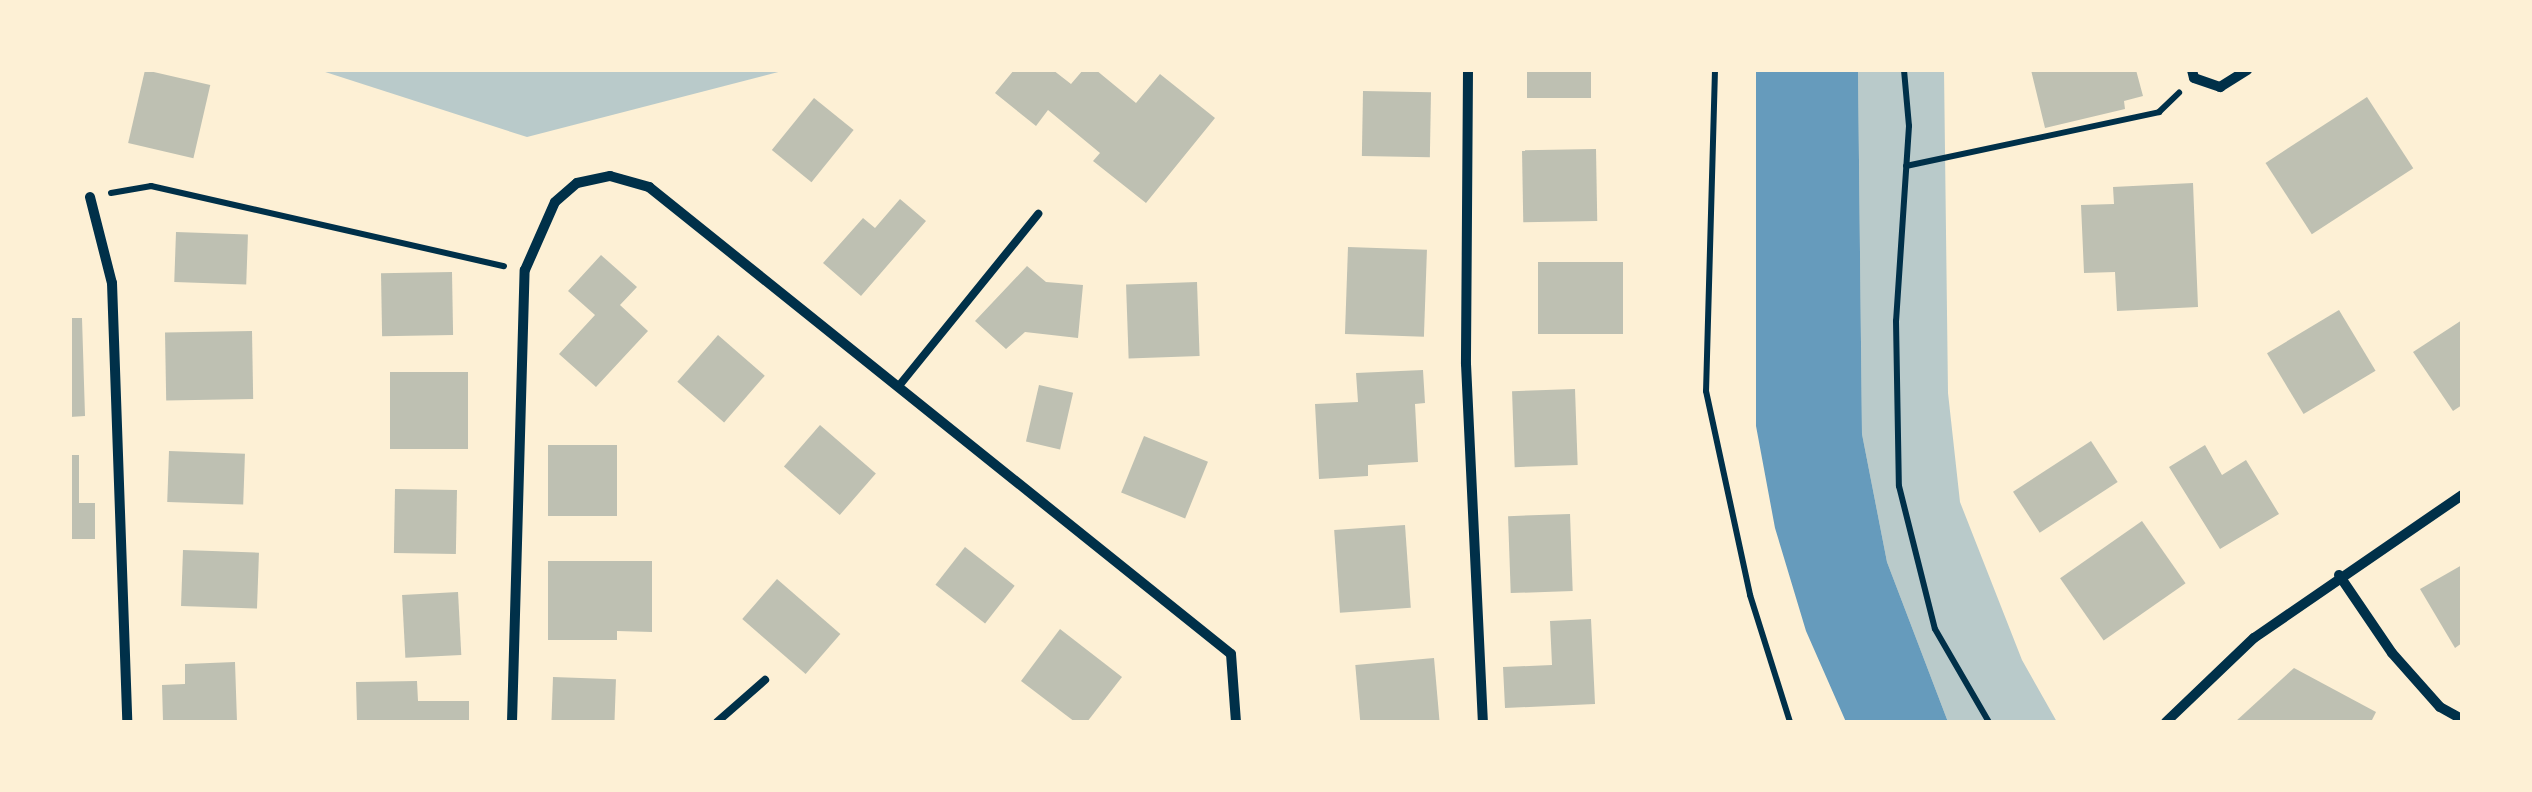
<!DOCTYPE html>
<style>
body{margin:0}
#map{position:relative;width:2532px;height:792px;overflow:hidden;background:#fdf0d5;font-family:"PT Sans",sans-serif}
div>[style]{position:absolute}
.green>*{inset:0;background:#b9caca}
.water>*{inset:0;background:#669bbc}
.building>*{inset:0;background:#bec0b2;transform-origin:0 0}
.path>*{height:6px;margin:-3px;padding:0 3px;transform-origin:3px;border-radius:3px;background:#003049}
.service>*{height:8px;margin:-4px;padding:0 4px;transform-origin:4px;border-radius:4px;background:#003049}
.minor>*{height:10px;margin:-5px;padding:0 5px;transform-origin:5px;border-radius:5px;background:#003049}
span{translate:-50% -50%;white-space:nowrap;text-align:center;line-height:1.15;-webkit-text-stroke:8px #fdf0d5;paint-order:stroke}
.frame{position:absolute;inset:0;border:72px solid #fdf0d5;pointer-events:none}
</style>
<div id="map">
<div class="green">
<i style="clip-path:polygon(319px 70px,786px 70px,527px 137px)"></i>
<i style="clip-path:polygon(1858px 70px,1944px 70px,1948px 393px,1960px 502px,2022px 660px,2057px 722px,1948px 722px,1887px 562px,1862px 434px)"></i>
</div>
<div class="water">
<i style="clip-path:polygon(1756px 70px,1858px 70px,1862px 434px,1887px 562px,1948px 722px,1846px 722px,1806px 631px,1775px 528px,1756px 426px)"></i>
</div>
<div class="building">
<i style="left:145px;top:70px;width:67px;height:75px;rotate:13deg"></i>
<i style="clip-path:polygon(1014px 70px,1053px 70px,1071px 84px,1083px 70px,1096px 70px,1136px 103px,1160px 74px,1215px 118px,1146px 203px,1093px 161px,1100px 153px,1048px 110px,1036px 126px,995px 93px)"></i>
<i style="left:1527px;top:70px;width:64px;height:28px"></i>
<i style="clip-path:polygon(2031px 70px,2136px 70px,2143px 96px,2124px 101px,2125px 109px,2045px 128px)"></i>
<i style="left:1363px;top:91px;width:68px;height:65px;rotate:1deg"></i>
<i style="left:2367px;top:97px;width:85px;height:121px;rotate:57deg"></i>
<i style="left:814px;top:98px;width:51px;height:67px;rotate:39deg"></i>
<i style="left:1596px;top:149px;width:72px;height:74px;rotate:89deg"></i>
<i style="clip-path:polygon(2193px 183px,2198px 307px,2117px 311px,2115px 272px,2084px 273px,2081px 205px,2114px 204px,2113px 187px)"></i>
<i style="clip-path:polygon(900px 199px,926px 221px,861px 296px,823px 263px,863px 218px,875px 228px)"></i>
<i style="left:176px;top:232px;width:72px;height:50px;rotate:2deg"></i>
<i style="left:1348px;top:247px;width:79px;height:87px;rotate:2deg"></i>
<i style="clip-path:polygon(601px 255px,637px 287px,620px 305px,648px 331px,596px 387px,559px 354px,595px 315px,568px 291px)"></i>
<i style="left:1538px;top:262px;width:85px;height:72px"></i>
<i style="clip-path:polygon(1027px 266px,1046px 282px,1083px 285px,1078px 338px,1025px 332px,1006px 349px,975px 321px)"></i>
<i style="left:452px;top:272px;width:63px;height:71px;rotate:89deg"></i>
<i style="left:1197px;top:282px;width:74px;height:71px;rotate:88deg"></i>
<i style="left:2339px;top:310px;width:71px;height:84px;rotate:59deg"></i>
<i style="clip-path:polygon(70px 318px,82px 318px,85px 416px,70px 417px)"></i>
<i style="clip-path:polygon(2462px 320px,2462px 405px,2453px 411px,2413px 352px)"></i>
<i style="left:252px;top:331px;width:68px;height:87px;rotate:89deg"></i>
<i style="left:718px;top:335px;width:62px;height:62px;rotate:41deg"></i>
<i style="clip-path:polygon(1423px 370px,1425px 403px,1415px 404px,1418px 462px,1368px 465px,1368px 476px,1319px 479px,1315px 404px,1358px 402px,1356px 373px)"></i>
<i style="left:390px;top:372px;width:78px;height:77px"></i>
<i style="left:1039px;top:385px;width:35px;height:58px;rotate:13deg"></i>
<i style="left:1575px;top:389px;width:76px;height:63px;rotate:88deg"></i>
<i style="left:820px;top:425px;width:74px;height:55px;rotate:41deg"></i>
<i style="left:1144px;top:436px;width:69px;height:61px;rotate:22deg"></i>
<i style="left:2091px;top:441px;width:49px;height:93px;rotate:57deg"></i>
<i style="left:548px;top:445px;width:69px;height:71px"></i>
<i style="clip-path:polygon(2205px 445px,2222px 475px,2246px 460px,2279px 514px,2220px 549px,2169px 467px)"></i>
<i style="left:169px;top:451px;width:76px;height:51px;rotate:2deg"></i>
<i style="clip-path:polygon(70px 455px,79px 455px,79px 503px,95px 503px,95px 539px,70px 539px)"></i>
<i style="left:395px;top:489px;width:62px;height:64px;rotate:1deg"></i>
<i style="left:1570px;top:514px;width:77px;height:62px;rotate:88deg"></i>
<i style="left:2142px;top:521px;width:76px;height:100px;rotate:55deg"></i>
<i style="left:1405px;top:525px;width:83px;height:71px;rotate:86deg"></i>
<i style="left:965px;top:547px;width:63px;height:48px;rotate:38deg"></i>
<i style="left:183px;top:550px;width:76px;height:56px;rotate:2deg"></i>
<i style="clip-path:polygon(548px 561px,652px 561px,652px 632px,617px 631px,617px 640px,548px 640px)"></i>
<i style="clip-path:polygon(2462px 565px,2462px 643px,2455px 648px,2420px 589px)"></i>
<i style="left:777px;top:579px;width:84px;height:53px;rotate:41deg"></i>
<i style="left:458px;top:592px;width:63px;height:56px;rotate:87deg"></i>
<i style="clip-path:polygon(1591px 619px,1595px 704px,1505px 708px,1503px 667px,1552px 665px,1550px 621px)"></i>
<i style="clip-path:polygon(1060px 629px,1122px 677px,1087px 722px,1075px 722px,1021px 681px)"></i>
<i style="left:1434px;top:658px;width:63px;height:79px;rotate:85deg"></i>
<i style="clip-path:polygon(235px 662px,237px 722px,163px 722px,162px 685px,185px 684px,185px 664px)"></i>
<i style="clip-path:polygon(2294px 668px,2376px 712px,2371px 722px,2235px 722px)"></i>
<i style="left:553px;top:677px;width:63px;height:45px;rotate:2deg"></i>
<i style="clip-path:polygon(417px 681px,418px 701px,469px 701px,469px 722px,357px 722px,356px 682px)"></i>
</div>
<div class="path">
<i style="left:1715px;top:70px;width:321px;rotate:91.6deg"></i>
<i style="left:1706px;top:391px;width:209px;rotate:77.8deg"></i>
<i style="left:1750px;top:595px;width:133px;rotate:72.5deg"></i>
<i style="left:1904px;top:70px;width:56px;rotate:84.9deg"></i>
<i style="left:1909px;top:126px;width:195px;rotate:93.8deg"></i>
<i style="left:1896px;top:321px;width:165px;rotate:89deg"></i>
<i style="left:1899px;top:486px;width:147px;rotate:75.9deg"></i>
<i style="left:1935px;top:629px;width:108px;rotate:59.9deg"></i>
<i style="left:1906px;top:166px;width:259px;rotate:-12deg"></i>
<i style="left:2159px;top:112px;width:28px;rotate:-44deg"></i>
<i style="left:111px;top:193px;width:41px;rotate:-9.9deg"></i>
<i style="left:151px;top:186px;width:362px;rotate:12.8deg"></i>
</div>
<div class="service">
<i style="left:898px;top:387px;width:223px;rotate:-51deg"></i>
<i style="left:717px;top:722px;width:64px;rotate:-41.2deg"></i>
</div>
<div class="minor">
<i style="left:1468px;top:70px;width:294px;rotate:90.4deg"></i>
<i style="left:1466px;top:364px;width:358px;rotate:87.3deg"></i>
<i style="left:2192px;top:70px;width:8px;rotate:76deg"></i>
<i style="left:2194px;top:78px;width:28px;rotate:19deg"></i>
<i style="left:2220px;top:87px;width:32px;rotate:-32deg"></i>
<i style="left:90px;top:197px;width:89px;rotate:75.7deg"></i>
<i style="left:112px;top:283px;width:439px;rotate:88deg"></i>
<i style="left:2339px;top:575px;width:94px;rotate:55.8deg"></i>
<i style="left:2392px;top:653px;width:72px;rotate:48.4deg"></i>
<i style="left:2440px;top:707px;width:25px;rotate:29deg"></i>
<i style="left:512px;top:722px;width:452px;rotate:-88.4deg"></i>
<i style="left:525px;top:270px;width:74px;rotate:-66.2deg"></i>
<i style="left:555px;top:202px;width:29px;rotate:-41deg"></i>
<i style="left:577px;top:183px;width:34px;rotate:-12deg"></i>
<i style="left:610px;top:176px;width:41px;rotate:15.8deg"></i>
<i style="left:649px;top:187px;width:746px;rotate:38.74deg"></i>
<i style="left:1231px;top:654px;width:68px;rotate:85.8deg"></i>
<i style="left:2166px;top:722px;width:122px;rotate:-43.7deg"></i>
<i style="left:2254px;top:638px;width:252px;rotate:-34.5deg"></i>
</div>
<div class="frame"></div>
</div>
